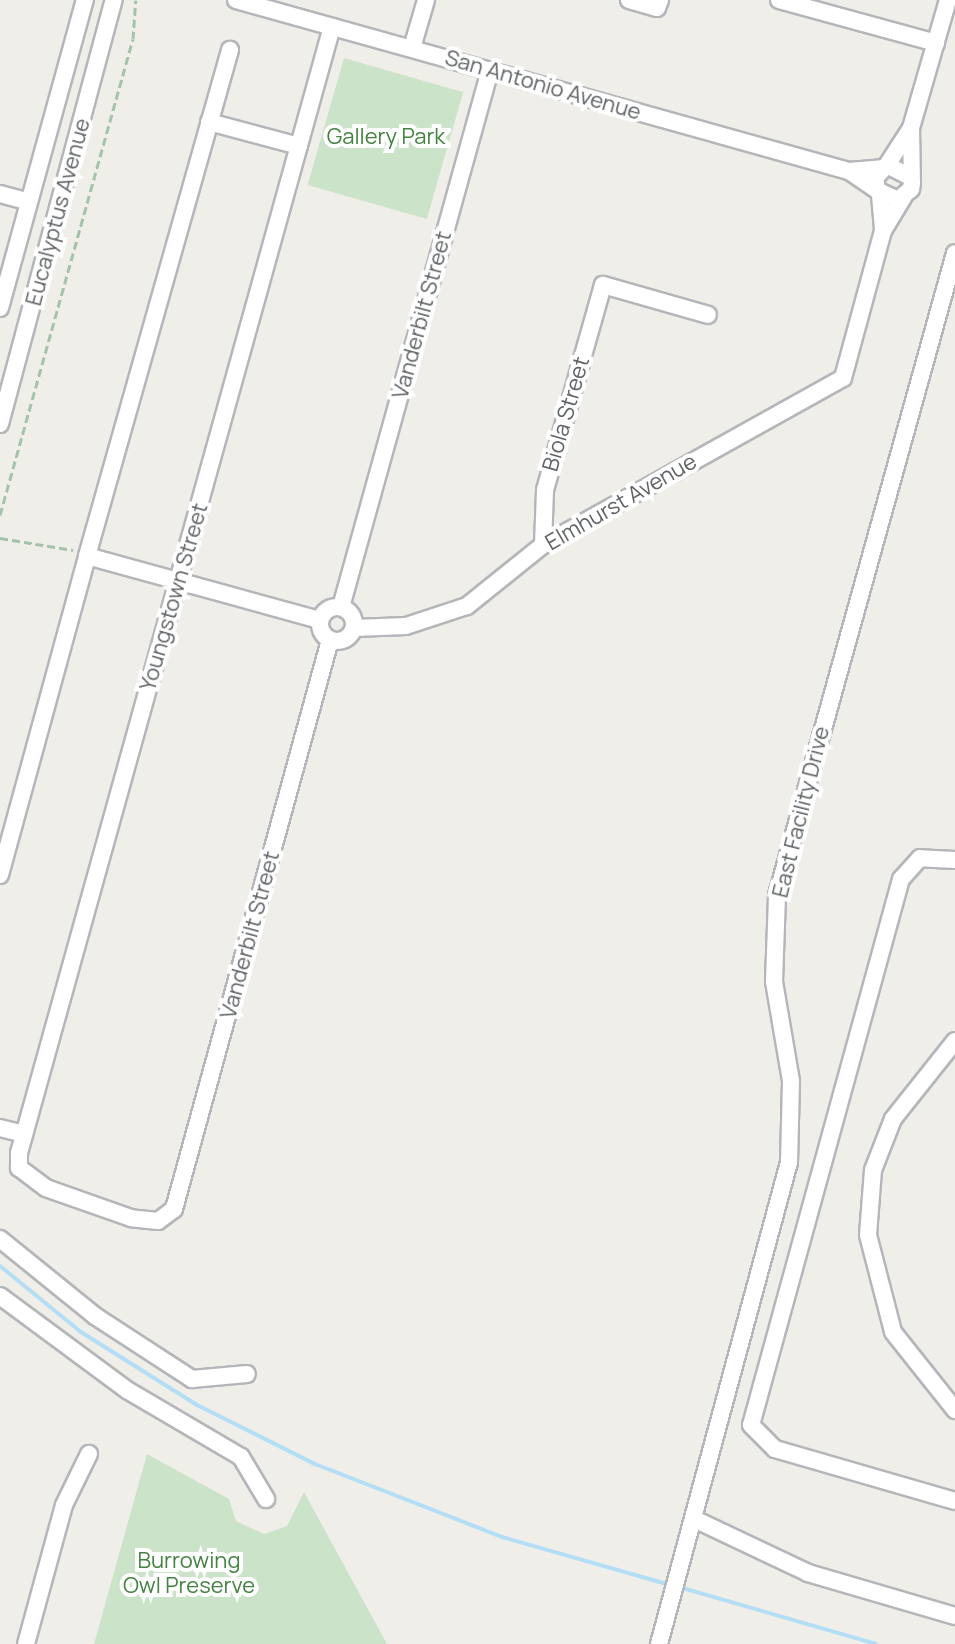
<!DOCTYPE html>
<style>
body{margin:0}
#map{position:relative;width:955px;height:1644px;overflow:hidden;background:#f0eee9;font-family:Manrope,sans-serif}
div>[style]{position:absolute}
.green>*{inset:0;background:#cbe4c9;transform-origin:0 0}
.stream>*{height:4px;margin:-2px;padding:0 2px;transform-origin:2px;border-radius:2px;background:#b4def5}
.path>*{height:3px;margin-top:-1.5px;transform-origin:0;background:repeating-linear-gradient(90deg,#a3c4aa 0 8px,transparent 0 12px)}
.roads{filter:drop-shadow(2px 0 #b4b6b9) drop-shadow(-2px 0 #b4b6b9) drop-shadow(0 2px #b4b6b9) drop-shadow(0 -2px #b4b6b9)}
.minor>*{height:16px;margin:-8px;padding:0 8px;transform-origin:8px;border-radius:8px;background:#fff}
.minor>.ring{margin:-8px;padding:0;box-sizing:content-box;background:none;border:16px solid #fff;border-radius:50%}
span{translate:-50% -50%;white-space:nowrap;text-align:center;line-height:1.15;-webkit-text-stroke:8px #fff;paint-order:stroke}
.street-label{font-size:22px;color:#606467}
.park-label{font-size:22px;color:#458342}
</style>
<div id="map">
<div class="green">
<i style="left:344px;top:58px;width:124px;height:132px;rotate:16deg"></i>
<i style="clip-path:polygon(147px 1454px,229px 1499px,236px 1521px,264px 1534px,287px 1526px,304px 1492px,387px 1644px,94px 1644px)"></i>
</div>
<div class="stream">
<i style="left:0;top:1266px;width:104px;rotate:39.2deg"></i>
<i style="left:81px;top:1332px;width:137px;rotate:32.2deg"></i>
<i style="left:197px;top:1405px;width:132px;rotate:26.6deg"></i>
<i style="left:315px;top:1464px;width:201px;rotate:21.3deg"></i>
<i style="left:502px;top:1537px;width:176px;rotate:15.9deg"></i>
<i style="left:679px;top:1587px;width:205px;rotate:16.1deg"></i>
</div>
<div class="path">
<i style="left:0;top:515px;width:494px;rotate:-74.4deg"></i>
<i style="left:133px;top:39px;width:39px;rotate:-86deg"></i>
<i style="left:0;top:538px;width:74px;rotate:9.3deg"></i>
</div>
<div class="roads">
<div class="minor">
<i style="left:236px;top:0;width:636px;rotate:15.59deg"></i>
<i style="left:629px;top:0;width:29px;rotate:16deg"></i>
<i style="left:657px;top:8px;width:9px;rotate:-69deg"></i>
<i style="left:779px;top:0;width:163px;rotate:15.3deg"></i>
<i style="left:412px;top:48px;width:50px;rotate:-73.7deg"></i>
<i style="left:209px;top:122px;width:93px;rotate:14.9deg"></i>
<i style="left:911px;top:128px;width:133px;rotate:-73.9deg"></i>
<i style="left:887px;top:165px;width:44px;rotate:-57deg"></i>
<i style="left:911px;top:128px;width:55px;rotate:89deg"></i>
<i style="left:912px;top:183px;width:6px;rotate:99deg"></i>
<i style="left:911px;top:189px;width:17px;rotate:140deg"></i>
<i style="left:898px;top:200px;width:23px;rotate:-155deg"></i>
<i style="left:877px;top:190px;width:12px;rotate:-99deg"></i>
<i style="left:875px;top:178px;width:18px;rotate:-47deg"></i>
<i style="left:887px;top:165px;width:27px;rotate:27deg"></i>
<i style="left:877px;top:190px;width:34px;rotate:-146deg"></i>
<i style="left:849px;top:171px;width:33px;rotate:-5deg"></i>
<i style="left:0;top:194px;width:30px;rotate:15deg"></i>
<i style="left:880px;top:195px;width:36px;rotate:85deg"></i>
<i style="left:883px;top:231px;width:39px;rotate:-59deg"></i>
<i style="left:0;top:308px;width:320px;rotate:-74.6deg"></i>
<i style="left:0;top:424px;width:439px;rotate:-75deg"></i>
<i style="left:543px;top:545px;width:55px;rotate:-87.9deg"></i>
<i style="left:545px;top:490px;width:213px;rotate:-74.2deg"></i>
<i style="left:603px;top:285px;width:109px;rotate:15.9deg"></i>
<i style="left:87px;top:556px;width:526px;rotate:-74.22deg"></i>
<i class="ring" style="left:320px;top:607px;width:18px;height:18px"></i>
<i style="left:341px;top:607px;width:557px;rotate:-74.49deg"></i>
<i style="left:354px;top:628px;width:52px;rotate:-2.2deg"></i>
<i style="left:406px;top:626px;width:64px;rotate:-18.2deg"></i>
<i style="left:467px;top:606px;width:97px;rotate:-38.8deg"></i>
<i style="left:543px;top:545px;width:343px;rotate:-29.1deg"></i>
<i style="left:843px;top:378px;width:152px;rotate:-74.8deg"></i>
<i style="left:330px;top:640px;width:590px;rotate:105.33deg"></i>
<i style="left:174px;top:1209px;width:20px;rotate:143deg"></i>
<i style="left:158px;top:1221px;width:27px;rotate:-174deg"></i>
<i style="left:131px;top:1218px;width:90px;rotate:-160.6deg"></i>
<i style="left:46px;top:1188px;width:34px;rotate:-143deg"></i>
<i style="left:19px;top:1168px;width:15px;rotate:-90deg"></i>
<i style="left:19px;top:1153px;width:1169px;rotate:-74.47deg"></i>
<i style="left:955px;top:860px;width:35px;rotate:-177deg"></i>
<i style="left:920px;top:858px;width:28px;rotate:132deg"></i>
<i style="left:901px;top:879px;width:566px;rotate:105.36deg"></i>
<i style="left:751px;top:1425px;width:34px;rotate:45deg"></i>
<i style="left:775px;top:1449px;width:187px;rotate:16.1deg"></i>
<i style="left:0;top:875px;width:331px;rotate:-74.7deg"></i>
<i style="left:87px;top:556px;width:242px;rotate:15.4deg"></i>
<i style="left:955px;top:1041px;width:100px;rotate:128.5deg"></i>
<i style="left:893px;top:1119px;width:55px;rotate:111.4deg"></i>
<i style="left:873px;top:1170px;width:65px;rotate:94.4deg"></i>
<i style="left:868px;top:1235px;width:100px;rotate:75.5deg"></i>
<i style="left:893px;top:1332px;width:100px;rotate:51.5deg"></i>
<i style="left:0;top:1128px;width:25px;rotate:14deg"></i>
<i style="left:0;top:1239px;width:122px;rotate:39deg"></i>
<i style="left:95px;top:1316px;width:116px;rotate:33deg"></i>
<i style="left:192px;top:1379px;width:55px;rotate:-5.2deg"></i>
<i style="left:0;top:1296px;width:158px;rotate:36.5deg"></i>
<i style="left:127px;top:1390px;width:132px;rotate:30.4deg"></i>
<i style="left:241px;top:1457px;width:49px;rotate:59.2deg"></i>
<i style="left:694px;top:1519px;width:126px;rotate:25.3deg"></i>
<i style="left:808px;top:1573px;width:153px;rotate:16.3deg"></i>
<i style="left:26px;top:1644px;width:144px;rotate:-74.7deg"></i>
<i style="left:64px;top:1505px;width:57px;rotate:-63.9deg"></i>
<i style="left:659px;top:1644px;width:498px;rotate:-74.9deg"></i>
<i style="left:789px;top:1163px;width:82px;rotate:-88.6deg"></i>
<i style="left:791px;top:1081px;width:100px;rotate:-99.7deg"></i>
<i style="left:774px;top:982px;width:87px;rotate:-88deg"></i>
<i style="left:777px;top:895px;width:666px;rotate:-74.5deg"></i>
</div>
</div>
<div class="street-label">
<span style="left:543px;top:85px;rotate:16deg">San Antonio Avenue</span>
<span style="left:58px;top:212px;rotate:-75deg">Eucalyptus Avenue</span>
<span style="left:422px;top:315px;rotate:-75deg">Vanderbilt Street</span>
<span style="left:566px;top:414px;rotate:-74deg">Biola Street</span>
<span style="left:621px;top:502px;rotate:-30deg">Elmhurst Avenue</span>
<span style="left:174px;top:597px;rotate:-74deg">Youngstown Street</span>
<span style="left:801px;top:812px;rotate:-76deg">East Facility Drive</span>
<span style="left:250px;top:935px;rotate:-75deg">Vanderbilt Street</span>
</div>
<div class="park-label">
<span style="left:386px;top:137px">Gallery Park</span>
<span style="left:189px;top:1573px">Burrowing<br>Owl Preserve</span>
</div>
</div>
